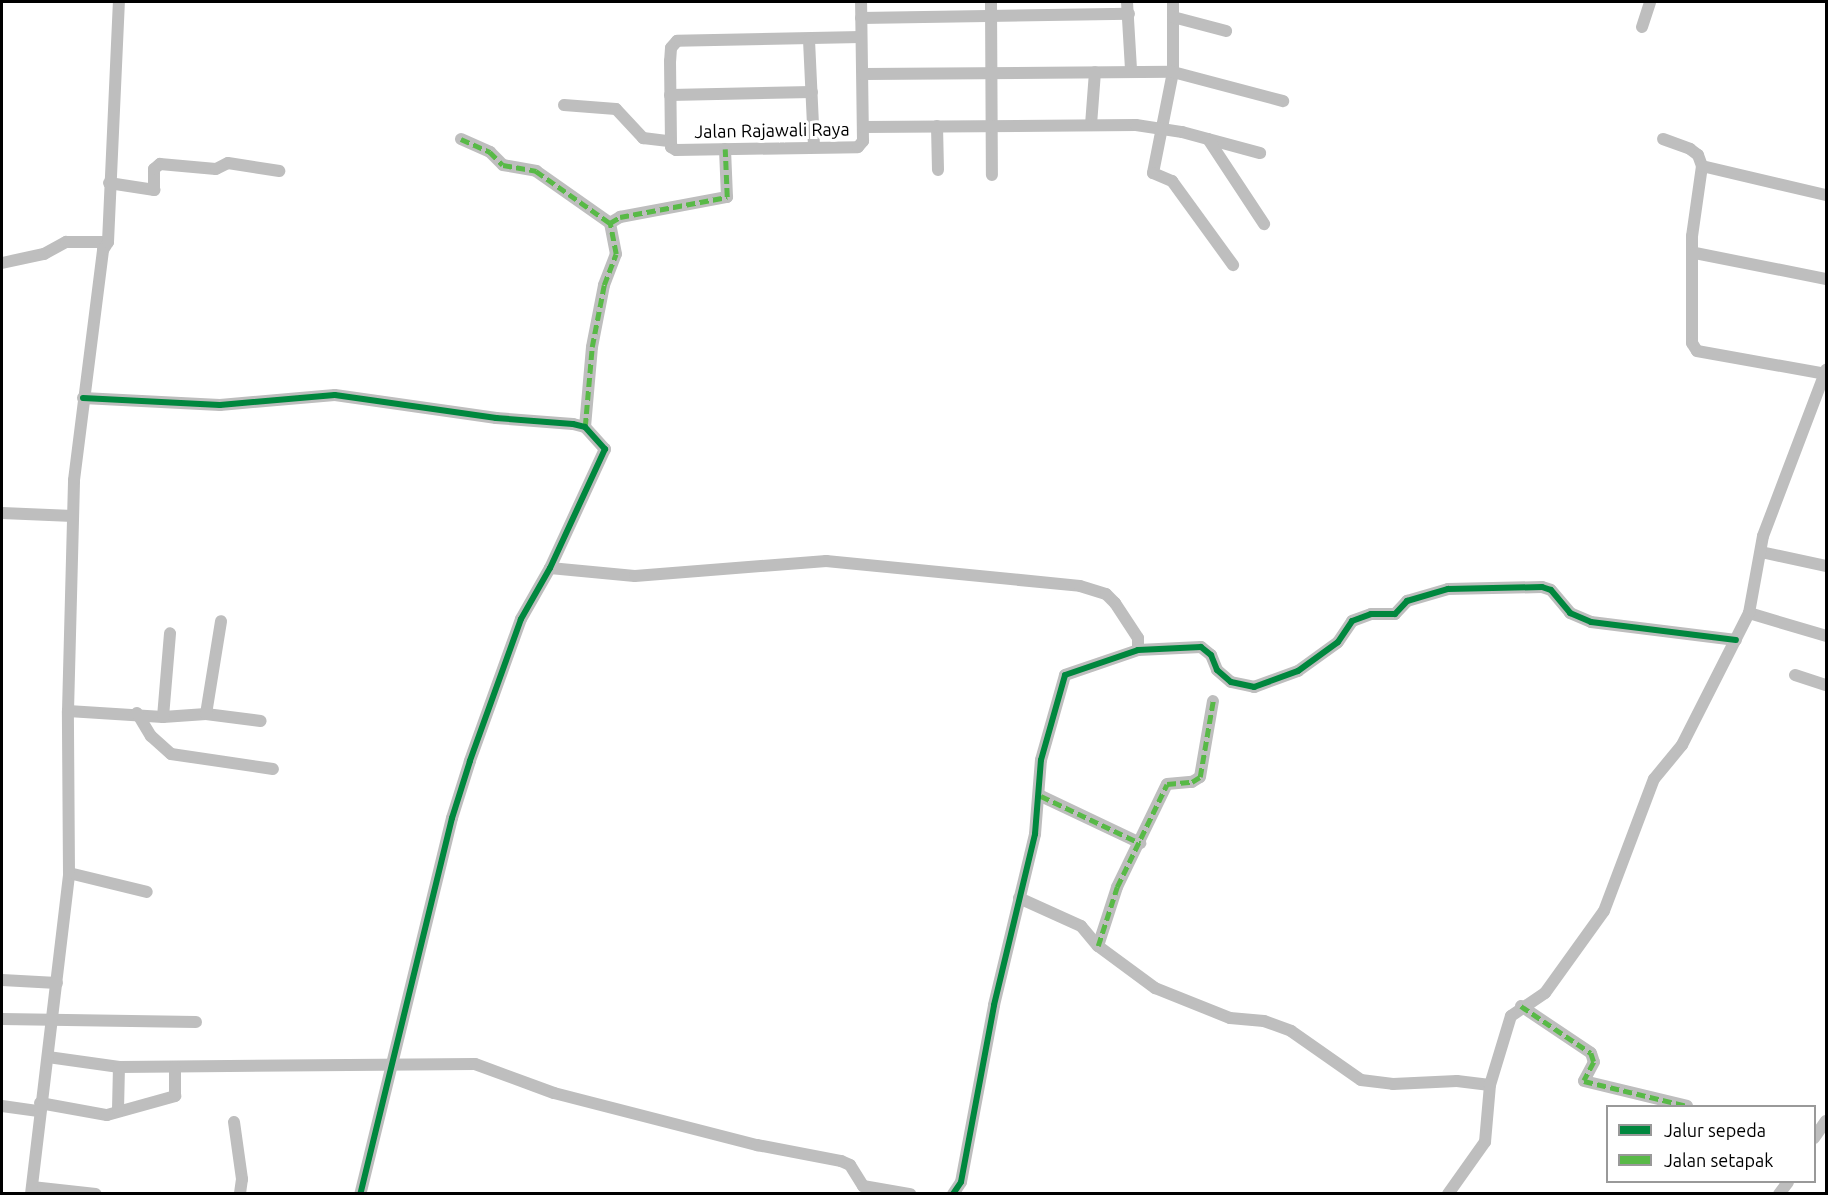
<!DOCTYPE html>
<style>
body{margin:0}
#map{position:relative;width:1828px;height:1195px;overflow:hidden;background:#fff;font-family:Ubuntu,sans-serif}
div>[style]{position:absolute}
.minor>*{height:12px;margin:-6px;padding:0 6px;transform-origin:6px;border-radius:6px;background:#bebebe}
.quiet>*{height:4.5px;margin-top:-2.25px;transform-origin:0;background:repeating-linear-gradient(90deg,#58b947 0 9px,transparent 0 13.5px)}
.cycleway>*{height:6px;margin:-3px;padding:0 3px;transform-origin:3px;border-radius:3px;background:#00873e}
span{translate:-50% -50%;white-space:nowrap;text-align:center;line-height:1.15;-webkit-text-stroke:6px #fff;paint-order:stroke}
.street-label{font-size:18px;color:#000}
.frame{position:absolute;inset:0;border:3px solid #000;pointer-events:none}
.legend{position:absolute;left:1606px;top:1105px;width:210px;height:78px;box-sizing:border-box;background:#fff;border:2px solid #999;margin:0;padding:8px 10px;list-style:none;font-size:18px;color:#000}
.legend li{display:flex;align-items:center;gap:12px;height:30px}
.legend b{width:30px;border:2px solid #999}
</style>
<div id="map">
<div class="minor">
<i style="left:991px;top:2px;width:173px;rotate:89.7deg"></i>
<i style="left:1127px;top:2px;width:68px;rotate:86.6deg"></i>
<i style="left:1173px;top:2px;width:70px;rotate:90deg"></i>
<i style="left:1173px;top:72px;width:103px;rotate:101.2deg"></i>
<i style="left:1153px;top:173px;width:21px;rotate:23deg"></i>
<i style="left:1172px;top:181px;width:104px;rotate:54deg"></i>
<i style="left:1173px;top:17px;width:55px;rotate:14.8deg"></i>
<i style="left:861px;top:18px;width:268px;rotate:-0.9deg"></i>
<i style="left:1642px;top:27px;width:26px;rotate:-72deg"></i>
<i style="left:861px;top:37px;width:184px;rotate:178.8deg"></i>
<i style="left:677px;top:41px;width:9px;rotate:131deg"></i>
<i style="left:671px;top:48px;width:13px;rotate:94deg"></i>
<i style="left:670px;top:61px;width:86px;rotate:89.3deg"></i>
<i style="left:671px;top:147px;width:6px;rotate:31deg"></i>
<i style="left:676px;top:150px;width:182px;rotate:-0.9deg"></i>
<i style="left:858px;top:147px;width:8px;rotate:-50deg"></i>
<i style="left:863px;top:141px;width:139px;rotate:-90.8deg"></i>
<i style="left:809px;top:40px;width:107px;rotate:87.3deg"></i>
<i style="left:863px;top:74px;width:310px;rotate:-0.4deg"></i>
<i style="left:1173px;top:72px;width:114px;rotate:14.8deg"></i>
<i style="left:670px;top:95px;width:142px;rotate:-1.2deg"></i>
<i style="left:564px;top:105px;width:52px;rotate:4.4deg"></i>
<i style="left:616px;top:109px;width:40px;rotate:47deg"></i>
<i style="left:643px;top:138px;width:26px;rotate:7deg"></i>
<i style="left:1091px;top:125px;width:53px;rotate:-85.7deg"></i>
<i style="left:937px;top:126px;width:44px;rotate:88.7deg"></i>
<i style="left:863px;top:127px;width:273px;rotate:-0.4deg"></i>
<i style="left:1136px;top:125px;width:47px;rotate:8.7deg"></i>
<i style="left:1182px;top:132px;width:81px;rotate:15.1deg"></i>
<i style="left:461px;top:139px;width:32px;rotate:24deg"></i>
<i style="left:490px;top:152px;width:18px;rotate:45deg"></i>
<i style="left:503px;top:165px;width:34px;rotate:10deg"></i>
<i style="left:536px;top:171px;width:90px;rotate:35.1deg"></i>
<i style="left:1208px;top:139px;width:102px;rotate:56.6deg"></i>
<i style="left:1663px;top:139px;width:29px;rotate:20deg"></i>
<i style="left:1690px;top:149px;width:10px;rotate:37deg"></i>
<i style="left:1698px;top:155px;width:12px;rotate:70deg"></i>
<i style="left:1702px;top:166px;width:71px;rotate:98.1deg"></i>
<i style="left:1692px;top:236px;width:107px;rotate:90deg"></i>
<i style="left:1692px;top:343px;width:9px;rotate:58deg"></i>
<i style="left:1697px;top:351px;width:131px;rotate:10.1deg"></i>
<i style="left:1702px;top:166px;width:127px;rotate:13.2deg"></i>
<i style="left:109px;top:183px;width:46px;rotate:8.8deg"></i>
<i style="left:154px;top:190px;width:21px;rotate:-90deg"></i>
<i style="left:154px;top:169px;width:8px;rotate:-40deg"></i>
<i style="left:160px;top:164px;width:56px;rotate:5.1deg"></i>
<i style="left:216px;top:169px;width:13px;rotate:-27deg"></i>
<i style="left:228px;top:163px;width:52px;rotate:8.9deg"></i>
<i style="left:1695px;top:253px;width:134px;rotate:11.2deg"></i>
<i style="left:2px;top:263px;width:43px;rotate:-12.1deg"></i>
<i style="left:44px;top:254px;width:25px;rotate:-29deg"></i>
<i style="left:66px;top:242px;width:42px"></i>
<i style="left:83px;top:398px;width:137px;rotate:2.9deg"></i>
<i style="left:220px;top:405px;width:115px;rotate:-5deg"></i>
<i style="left:335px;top:395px;width:163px;rotate:8.1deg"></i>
<i style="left:496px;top:418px;width:77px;rotate:4.5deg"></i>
<i style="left:573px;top:424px;width:12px;rotate:14deg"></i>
<i style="left:585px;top:427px;width:30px;rotate:48deg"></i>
<i style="left:605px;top:449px;width:131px;rotate:114.8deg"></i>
<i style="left:550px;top:568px;width:59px;rotate:119.6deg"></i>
<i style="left:521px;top:619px;width:151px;rotate:109.8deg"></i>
<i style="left:470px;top:761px;width:60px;rotate:107.5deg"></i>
<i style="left:452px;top:818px;width:387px;rotate:103.7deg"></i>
<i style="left:585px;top:427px;width:80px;rotate:-85deg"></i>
<i style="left:592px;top:347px;width:63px;rotate:-79deg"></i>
<i style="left:604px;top:285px;width:33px;rotate:-69deg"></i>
<i style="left:616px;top:254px;width:32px;rotate:-101deg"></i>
<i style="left:610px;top:223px;width:12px;rotate:-31deg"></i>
<i style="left:620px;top:217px;width:109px;rotate:-10.6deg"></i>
<i style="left:727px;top:197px;width:48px;rotate:-92.4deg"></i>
<i style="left:2px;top:513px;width:71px;rotate:2.4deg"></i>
<i style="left:1761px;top:552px;width:66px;rotate:12.2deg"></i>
<i style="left:550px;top:568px;width:85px;rotate:5.4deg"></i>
<i style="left:635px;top:576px;width:192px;rotate:-4.5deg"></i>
<i style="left:826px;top:561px;width:255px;rotate:5.6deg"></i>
<i style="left:1080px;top:586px;width:27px;rotate:17deg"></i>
<i style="left:1106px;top:594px;width:13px;rotate:45deg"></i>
<i style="left:1115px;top:603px;width:42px;rotate:56.7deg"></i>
<i style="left:1138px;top:638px;width:12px;rotate:90deg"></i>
<i style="left:1749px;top:613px;width:80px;rotate:16.6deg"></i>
<i style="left:1795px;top:675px;width:33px;rotate:18deg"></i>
<i style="left:68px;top:711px;width:95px;rotate:3.6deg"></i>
<i style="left:163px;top:717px;width:43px;rotate:-4deg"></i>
<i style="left:206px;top:714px;width:55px;rotate:7.3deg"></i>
<i style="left:137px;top:713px;width:27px;rotate:59deg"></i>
<i style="left:151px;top:736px;width:27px;rotate:42deg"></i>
<i style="left:171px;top:754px;width:103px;rotate:8.4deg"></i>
<i style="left:206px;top:714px;width:94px;rotate:-80.8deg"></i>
<i style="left:163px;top:717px;width:84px;rotate:-85.2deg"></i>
<i style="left:1041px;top:796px;width:110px;rotate:25.4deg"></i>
<i style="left:69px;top:873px;width:80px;rotate:13.7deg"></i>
<i style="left:1019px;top:898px;width:68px;rotate:24.3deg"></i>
<i style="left:1081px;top:926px;width:26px;rotate:50deg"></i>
<i style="left:1098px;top:946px;width:71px;rotate:36.4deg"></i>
<i style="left:1155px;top:988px;width:81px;rotate:21.8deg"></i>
<i style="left:1230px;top:1018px;width:34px;rotate:5deg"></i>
<i style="left:1264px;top:1021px;width:29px;rotate:20deg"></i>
<i style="left:1291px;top:1031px;width:85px;rotate:35deg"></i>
<i style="left:1361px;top:1080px;width:32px;rotate:7deg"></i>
<i style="left:1393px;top:1084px;width:64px;rotate:-2.7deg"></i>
<i style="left:1457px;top:1081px;width:33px;rotate:7deg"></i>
<i style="left:1098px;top:946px;width:62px;rotate:-72.1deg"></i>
<i style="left:1117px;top:887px;width:114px;rotate:-64.1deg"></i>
<i style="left:1167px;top:784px;width:25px;rotate:-5deg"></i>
<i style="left:1192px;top:782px;width:9px;rotate:-32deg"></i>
<i style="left:1200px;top:777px;width:77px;rotate:-80.3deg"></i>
<i style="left:2px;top:980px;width:55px;rotate:3.1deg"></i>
<i style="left:1521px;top:1006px;width:84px;rotate:33.9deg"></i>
<i style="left:1591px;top:1053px;width:9px;rotate:72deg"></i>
<i style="left:1594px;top:1062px;width:21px;rotate:118deg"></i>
<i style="left:1584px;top:1081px;width:106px;rotate:13.6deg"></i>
<i style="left:2px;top:1019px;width:194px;rotate:0.9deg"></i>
<i style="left:48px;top:1057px;width:72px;rotate:8deg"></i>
<i style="left:119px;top:1067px;width:356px;rotate:-0.5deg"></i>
<i style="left:475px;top:1064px;width:84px;rotate:20.2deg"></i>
<i style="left:554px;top:1093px;width:210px;rotate:14.4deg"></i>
<i style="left:757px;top:1145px;width:86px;rotate:10.8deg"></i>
<i style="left:841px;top:1161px;width:10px;rotate:24deg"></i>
<i style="left:850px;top:1165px;width:25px;rotate:58deg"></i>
<i style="left:863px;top:1186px;width:48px;rotate:9.7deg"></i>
<i style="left:40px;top:1103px;width:68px;rotate:10.2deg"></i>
<i style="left:107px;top:1115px;width:71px;rotate:-15.6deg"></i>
<i style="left:175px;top:1096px;width:29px;rotate:-90deg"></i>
<i style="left:2px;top:1106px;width:37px;rotate:8deg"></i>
<i style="left:118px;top:1110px;width:43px;rotate:-88.7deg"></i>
<i style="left:234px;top:1122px;width:58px;rotate:82deg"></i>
<i style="left:242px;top:1179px;width:15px;rotate:98deg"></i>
<i style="left:1814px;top:1138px;width:21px;rotate:-55deg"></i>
<i style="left:32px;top:1187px;width:64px;rotate:6.2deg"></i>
<i style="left:31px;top:1194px;width:323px;rotate:-83.2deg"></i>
<i style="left:69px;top:873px;width:162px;rotate:-90.4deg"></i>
<i style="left:68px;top:711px;width:231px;rotate:-88.5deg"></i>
<i style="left:74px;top:480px;width:232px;rotate:-82.8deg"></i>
<i style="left:103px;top:250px;width:9px;rotate:-58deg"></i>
<i style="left:108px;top:242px;width:240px;rotate:-87.4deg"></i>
<i style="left:953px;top:1194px;width:14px;rotate:-56deg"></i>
<i style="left:961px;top:1182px;width:180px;rotate:-79.4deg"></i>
<i style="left:994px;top:1005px;width:176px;rotate:-76.5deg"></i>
<i style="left:1035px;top:834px;width:74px;rotate:-85.4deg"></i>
<i style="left:1041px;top:760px;width:88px;rotate:-74.2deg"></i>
<i style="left:1065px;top:675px;width:77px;rotate:-18.9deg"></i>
<i style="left:1138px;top:650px;width:63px;rotate:-2.7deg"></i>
<i style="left:1201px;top:647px;width:13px;rotate:39deg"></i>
<i style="left:1211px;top:655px;width:16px;rotate:68deg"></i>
<i style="left:1217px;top:670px;width:18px;rotate:41deg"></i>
<i style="left:1231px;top:682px;width:24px;rotate:12deg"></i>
<i style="left:1254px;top:687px;width:47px;rotate:-20deg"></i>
<i style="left:1298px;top:671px;width:49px;rotate:-35.9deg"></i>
<i style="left:1338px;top:642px;width:25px;rotate:-56deg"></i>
<i style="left:1352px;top:621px;width:20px;rotate:-20deg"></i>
<i style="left:1371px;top:614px;width:24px"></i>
<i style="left:1395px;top:614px;width:18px;rotate:-47deg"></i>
<i style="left:1407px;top:601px;width:43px;rotate:-16.3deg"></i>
<i style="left:1448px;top:589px;width:94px;rotate:-1.2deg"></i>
<i style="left:1542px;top:587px;width:9px;rotate:18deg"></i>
<i style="left:1551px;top:590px;width:30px;rotate:50deg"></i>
<i style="left:1570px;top:613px;width:23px;rotate:23deg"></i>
<i style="left:1591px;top:622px;width:146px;rotate:7.1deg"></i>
<i style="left:1448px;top:1194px;width:64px;rotate:-54.6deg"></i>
<i style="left:1485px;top:1142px;width:57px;rotate:-85deg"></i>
<i style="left:1490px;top:1085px;width:72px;rotate:-73.1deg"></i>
<i style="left:1511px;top:1016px;width:41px;rotate:-34.1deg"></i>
<i style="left:1545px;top:993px;width:101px;rotate:-54.3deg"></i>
<i style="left:1604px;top:911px;width:141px;rotate:-69.3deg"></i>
<i style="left:1654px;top:779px;width:44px;rotate:-50.5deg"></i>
<i style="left:1682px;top:745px;width:148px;rotate:-63.1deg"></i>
<i style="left:1749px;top:613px;width:78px;rotate:-79.7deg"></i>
<i style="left:1763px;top:536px;width:178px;rotate:-69.2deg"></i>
<i style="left:1779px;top:1194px;width:15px;rotate:-53deg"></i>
</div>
<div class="quiet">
<i style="left:461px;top:139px;width:32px;rotate:24deg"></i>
<i style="left:490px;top:152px;width:18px;rotate:45deg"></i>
<i style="left:503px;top:165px;width:34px;rotate:10deg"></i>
<i style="left:536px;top:171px;width:90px;rotate:35.1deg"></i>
<i style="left:585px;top:427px;width:80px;rotate:-85deg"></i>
<i style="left:592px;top:347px;width:63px;rotate:-79deg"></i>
<i style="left:604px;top:285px;width:33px;rotate:-69deg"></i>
<i style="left:616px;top:254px;width:32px;rotate:-101deg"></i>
<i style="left:610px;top:223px;width:12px;rotate:-31deg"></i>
<i style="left:620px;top:217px;width:109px;rotate:-10.6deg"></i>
<i style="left:727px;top:197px;width:48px;rotate:-92.4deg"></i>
<i style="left:1041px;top:796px;width:110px;rotate:25.4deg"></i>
<i style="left:1098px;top:946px;width:62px;rotate:-72.1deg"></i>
<i style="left:1117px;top:887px;width:114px;rotate:-64.1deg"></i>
<i style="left:1167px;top:784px;width:25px;rotate:-5deg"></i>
<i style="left:1192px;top:782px;width:9px;rotate:-32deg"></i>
<i style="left:1200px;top:777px;width:77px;rotate:-80.3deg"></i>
<i style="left:1521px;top:1006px;width:84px;rotate:33.9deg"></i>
<i style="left:1591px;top:1053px;width:9px;rotate:72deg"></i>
<i style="left:1594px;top:1062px;width:21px;rotate:118deg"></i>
<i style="left:1584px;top:1081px;width:106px;rotate:13.6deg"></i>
</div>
<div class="cycleway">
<i style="left:83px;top:398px;width:137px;rotate:2.9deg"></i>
<i style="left:220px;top:405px;width:115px;rotate:-5deg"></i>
<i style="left:335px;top:395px;width:163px;rotate:8.1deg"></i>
<i style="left:496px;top:418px;width:77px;rotate:4.5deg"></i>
<i style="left:573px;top:424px;width:12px;rotate:14deg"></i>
<i style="left:585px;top:427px;width:30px;rotate:48deg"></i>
<i style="left:605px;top:449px;width:131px;rotate:114.8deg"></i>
<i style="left:550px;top:568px;width:59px;rotate:119.6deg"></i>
<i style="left:521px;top:619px;width:151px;rotate:109.8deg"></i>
<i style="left:470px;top:761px;width:60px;rotate:107.5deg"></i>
<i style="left:452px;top:818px;width:387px;rotate:103.7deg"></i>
<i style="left:953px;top:1194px;width:14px;rotate:-56deg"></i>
<i style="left:961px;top:1182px;width:180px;rotate:-79.4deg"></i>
<i style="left:994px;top:1005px;width:176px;rotate:-76.5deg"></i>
<i style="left:1035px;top:834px;width:74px;rotate:-85.4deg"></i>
<i style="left:1041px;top:760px;width:88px;rotate:-74.2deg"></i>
<i style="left:1065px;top:675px;width:77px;rotate:-18.9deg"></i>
<i style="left:1138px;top:650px;width:63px;rotate:-2.7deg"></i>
<i style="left:1201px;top:647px;width:13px;rotate:39deg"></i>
<i style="left:1211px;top:655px;width:16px;rotate:68deg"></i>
<i style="left:1217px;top:670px;width:18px;rotate:41deg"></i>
<i style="left:1231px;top:682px;width:24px;rotate:12deg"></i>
<i style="left:1254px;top:687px;width:47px;rotate:-20deg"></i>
<i style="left:1298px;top:671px;width:49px;rotate:-35.9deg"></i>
<i style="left:1338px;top:642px;width:25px;rotate:-56deg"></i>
<i style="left:1352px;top:621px;width:20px;rotate:-20deg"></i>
<i style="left:1371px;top:614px;width:24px"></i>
<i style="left:1395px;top:614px;width:18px;rotate:-47deg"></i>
<i style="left:1407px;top:601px;width:43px;rotate:-16.3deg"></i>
<i style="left:1448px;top:589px;width:94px;rotate:-1.2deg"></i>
<i style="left:1542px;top:587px;width:9px;rotate:18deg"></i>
<i style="left:1551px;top:590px;width:30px;rotate:50deg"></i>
<i style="left:1570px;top:613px;width:23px;rotate:23deg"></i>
<i style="left:1591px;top:622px;width:146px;rotate:7.1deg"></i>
</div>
<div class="street-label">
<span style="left:772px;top:130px;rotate:-1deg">Jalan Rajawali Raya</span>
</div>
<div class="frame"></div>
<ul class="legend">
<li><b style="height:8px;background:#00873e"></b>Jalur sepeda</li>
<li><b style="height:8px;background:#58b947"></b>Jalan setapak</li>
</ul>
</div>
